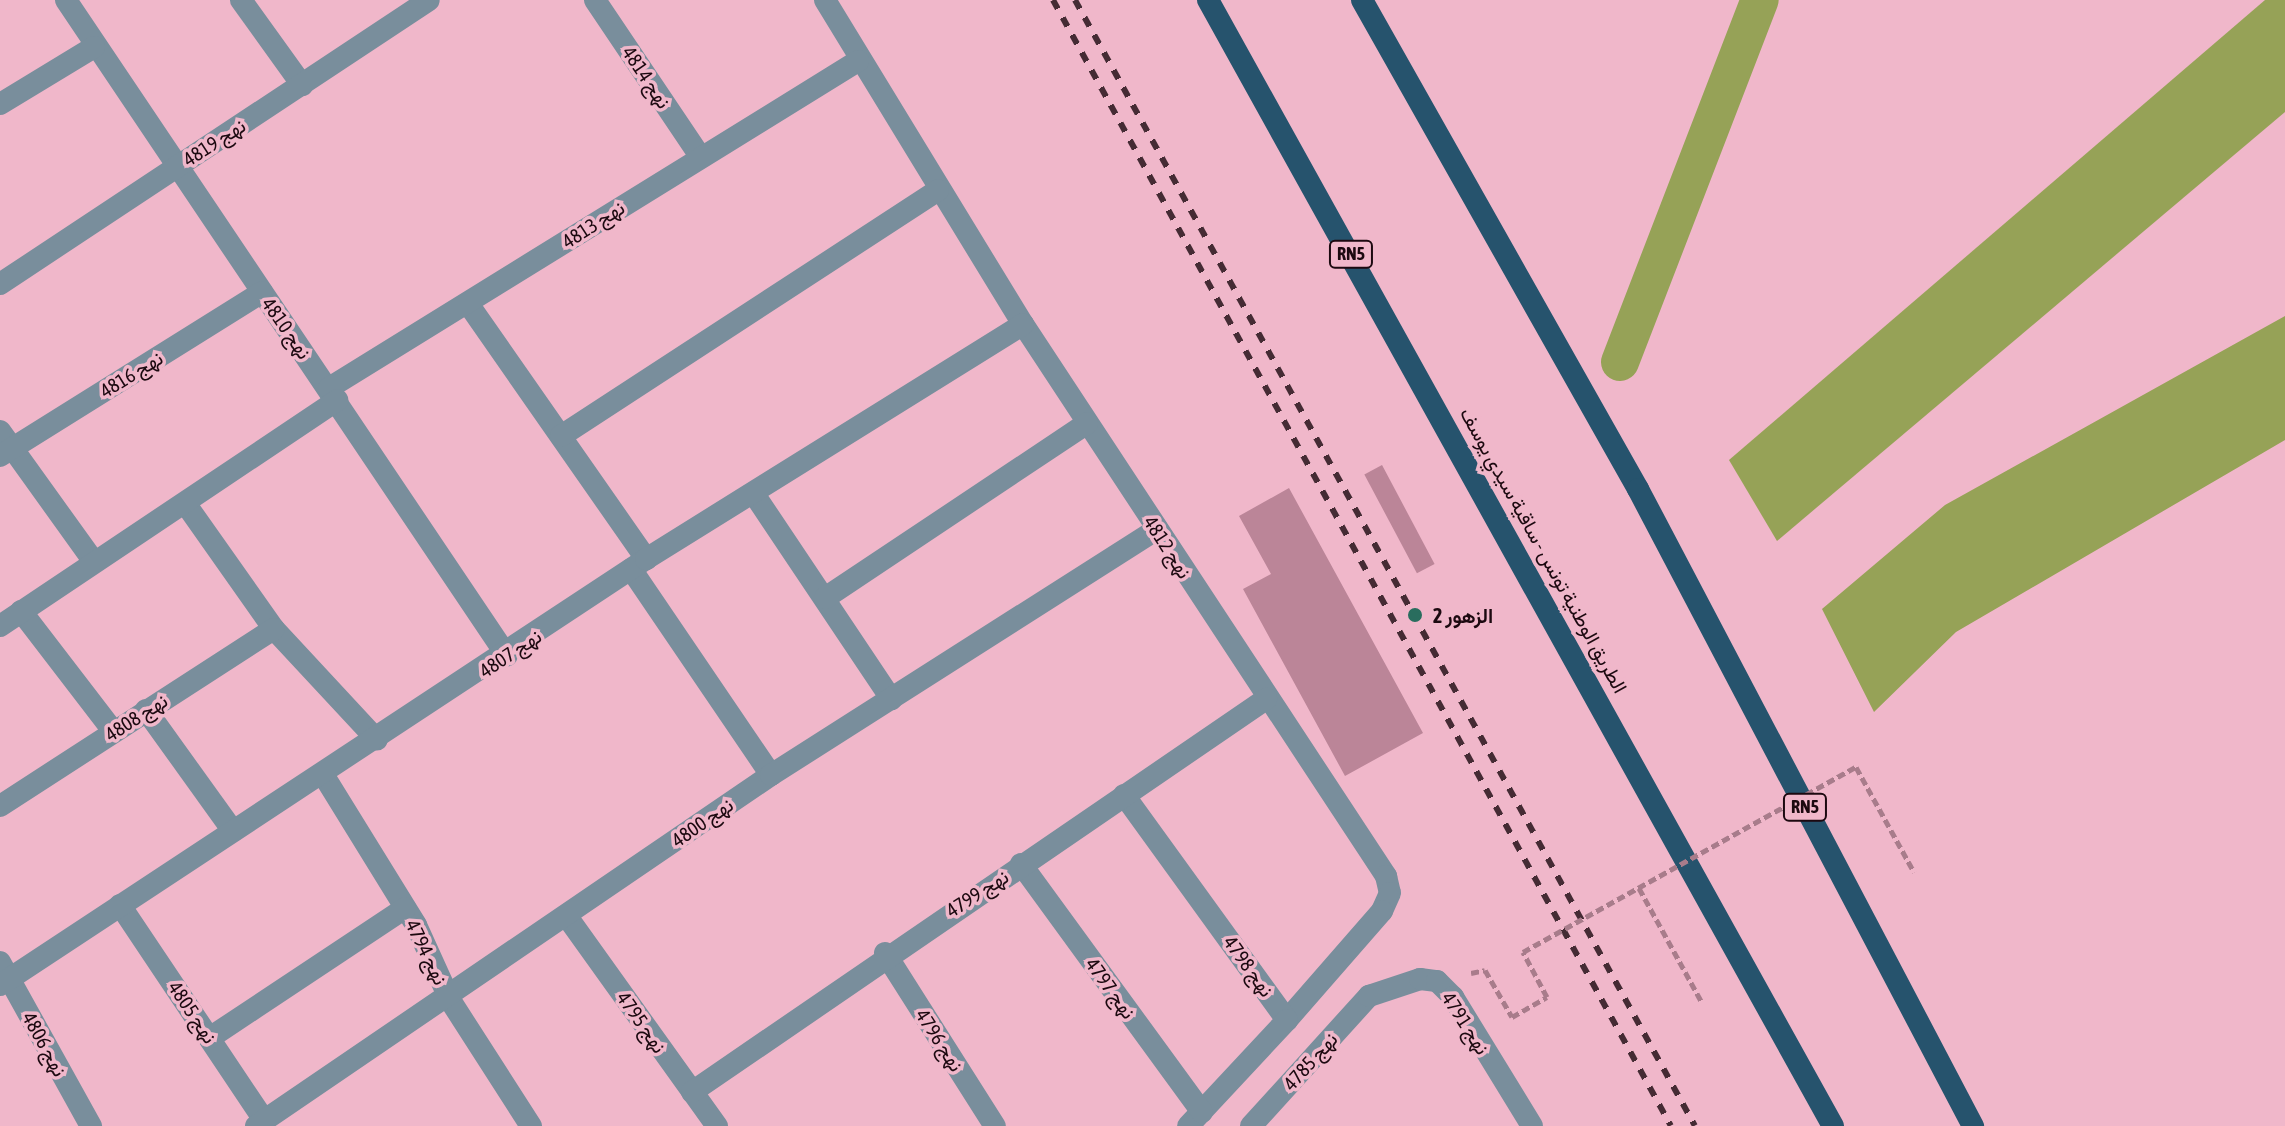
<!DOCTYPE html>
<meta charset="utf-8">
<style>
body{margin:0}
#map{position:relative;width:2285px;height:1126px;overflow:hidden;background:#f0b7ca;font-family:"Asap Condensed",Vazirmatn,sans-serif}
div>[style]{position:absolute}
.water>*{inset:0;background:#96a257}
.canal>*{height:38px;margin:-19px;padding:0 19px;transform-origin:19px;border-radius:19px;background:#96a257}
.building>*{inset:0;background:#bb8598;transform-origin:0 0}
.path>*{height:5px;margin-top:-2.5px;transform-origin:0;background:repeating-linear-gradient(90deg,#a87c8b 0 8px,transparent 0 12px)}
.minor>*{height:22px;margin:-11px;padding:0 11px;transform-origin:11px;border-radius:11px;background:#798e9c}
.trunk>*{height:22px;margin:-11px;padding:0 11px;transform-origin:11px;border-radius:11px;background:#26536d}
.rail>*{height:6px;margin-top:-3px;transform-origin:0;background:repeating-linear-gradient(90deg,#452b34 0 10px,transparent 0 20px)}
.path-bridge>*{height:5px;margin-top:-2.5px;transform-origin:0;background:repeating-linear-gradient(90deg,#a87c8b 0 8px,transparent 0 12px)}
.dots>*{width:22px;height:22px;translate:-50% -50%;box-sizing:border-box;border:4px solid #f0b7ca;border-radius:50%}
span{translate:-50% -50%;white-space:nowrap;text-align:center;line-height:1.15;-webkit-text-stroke:7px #f0b7ca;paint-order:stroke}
.shield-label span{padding:2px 6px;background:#f0b7ca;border:2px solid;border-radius:6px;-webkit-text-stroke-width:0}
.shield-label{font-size:18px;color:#1c0910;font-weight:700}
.street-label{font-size:20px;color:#1c0910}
.poi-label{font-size:20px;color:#1c0910;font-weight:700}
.left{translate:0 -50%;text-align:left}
</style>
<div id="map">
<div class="water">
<i style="clip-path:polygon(2265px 0,2285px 0,2285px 112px,1777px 541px,1729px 460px)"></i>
<i style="clip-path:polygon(2285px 316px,2285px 440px,1956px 632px,1874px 712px,1822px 609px,1945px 505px)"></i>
</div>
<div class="canal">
<i style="left:1620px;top:362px;width:388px;rotate:-68.9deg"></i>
</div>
<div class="building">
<i style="left:1382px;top:465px;width:112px;height:20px;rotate:62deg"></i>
<i style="clip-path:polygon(1289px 488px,1423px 733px,1345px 776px,1243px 589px,1271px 574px,1239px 516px)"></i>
</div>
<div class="path">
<i style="left:1856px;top:767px;width:120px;rotate:61.1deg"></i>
<i style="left:1639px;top:888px;width:129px;rotate:61.2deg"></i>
<i style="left:1471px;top:973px;width:14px;rotate:-12deg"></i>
<i style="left:1485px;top:970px;width:54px;rotate:60.1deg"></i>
<i style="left:1512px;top:1017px;width:40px;rotate:-29.7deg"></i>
<i style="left:1547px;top:997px;width:51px;rotate:-118.1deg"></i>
</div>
<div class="minor">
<i style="left:66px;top:0;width:790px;rotate:56.09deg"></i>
<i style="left:241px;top:0;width:105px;rotate:54.3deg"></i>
<i style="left:595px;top:0;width:187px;rotate:56.1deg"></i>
<i style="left:825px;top:0;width:380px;rotate:58.6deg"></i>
<i style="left:1023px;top:324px;width:661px;rotate:56.67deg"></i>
<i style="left:1386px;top:876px;width:17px;rotate:77deg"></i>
<i style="left:1390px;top:893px;width:20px;rotate:114deg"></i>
<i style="left:1382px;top:911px;width:145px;rotate:131.1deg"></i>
<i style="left:0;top:104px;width:110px;rotate:-31.2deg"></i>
<i style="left:0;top:284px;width:514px;rotate:-33.5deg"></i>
<i style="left:469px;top:305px;width:310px;rotate:55.1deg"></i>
<i style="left:329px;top:388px;width:622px;rotate:-31.72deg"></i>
<i style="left:0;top:431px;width:161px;rotate:54.3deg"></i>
<i style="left:561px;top:436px;width:450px;rotate:-33.1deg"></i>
<i style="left:0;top:456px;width:309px;rotate:-32deg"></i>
<i style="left:754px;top:494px;width:247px;rotate:56.2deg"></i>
<i style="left:185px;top:503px;width:154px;rotate:54.8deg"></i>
<i style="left:274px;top:629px;width:151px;rotate:47.1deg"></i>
<i style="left:631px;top:569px;width:249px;rotate:55.8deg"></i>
<i style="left:825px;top:598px;width:315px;rotate:-33.7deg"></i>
<i style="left:21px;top:611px;width:151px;rotate:52.5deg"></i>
<i style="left:0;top:626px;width:406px;rotate:-33.8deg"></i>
<i style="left:146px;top:710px;width:149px;rotate:54.3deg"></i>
<i style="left:324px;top:776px;width:175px;rotate:58.3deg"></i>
<i style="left:416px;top:925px;width:82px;rotate:65.6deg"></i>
<i style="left:450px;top:1000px;width:150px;rotate:57.3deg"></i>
<i style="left:1124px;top:795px;width:278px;rotate:54.1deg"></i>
<i style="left:1287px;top:1020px;width:145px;rotate:133deg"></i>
<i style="left:0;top:806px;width:326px;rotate:-32.9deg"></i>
<i style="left:1021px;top:864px;width:307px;rotate:53.9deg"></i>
<i style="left:120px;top:905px;width:259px;rotate:56.2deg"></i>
<i style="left:568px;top:918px;width:256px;rotate:54.4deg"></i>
<i style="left:885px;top:953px;width:205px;rotate:57.6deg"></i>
<i style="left:0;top:962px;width:188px;rotate:61deg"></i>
<i style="left:0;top:985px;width:774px;rotate:-33.4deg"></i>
<i style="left:646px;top:559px;width:444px;rotate:-31.9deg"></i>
<i style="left:211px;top:1037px;width:233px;rotate:-33.6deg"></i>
<i style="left:692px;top:1092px;width:696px;rotate:-34.4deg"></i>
<i style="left:256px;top:1126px;width:623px;rotate:-34.28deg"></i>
<i style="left:771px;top:775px;width:458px;rotate:-32.5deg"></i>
<i style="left:1251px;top:1126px;width:176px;rotate:-47.8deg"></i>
<i style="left:1369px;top:996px;width:54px;rotate:-18.4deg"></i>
<i style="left:1420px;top:979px;width:17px;rotate:7deg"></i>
<i style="left:1437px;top:981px;width:23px;rotate:45deg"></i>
<i style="left:1453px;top:997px;width:151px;rotate:58.5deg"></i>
</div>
<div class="trunk">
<i style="left:1208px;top:0;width:1288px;rotate:60.97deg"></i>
<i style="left:1362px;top:0;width:562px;rotate:60.56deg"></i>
<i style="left:1638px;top:489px;width:720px;rotate:62.26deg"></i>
</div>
<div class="rail">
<i style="left:1053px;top:0;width:1284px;rotate:61.24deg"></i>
<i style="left:1075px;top:0;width:1285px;rotate:61.16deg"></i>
</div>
<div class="path-bridge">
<i style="left:1523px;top:952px;width:381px;rotate:-29.1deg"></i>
</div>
<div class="dots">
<i style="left:1415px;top:615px;background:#296d5e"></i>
</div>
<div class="shield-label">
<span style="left:1351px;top:254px">RN5</span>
<span style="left:1805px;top:807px">RN5</span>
</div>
<div class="street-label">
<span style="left:647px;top:77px;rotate:56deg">نهج 4814</span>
<span style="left:214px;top:142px;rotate:-33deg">نهج 4819</span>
<span style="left:593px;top:224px;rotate:-33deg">نهج 4813</span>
<span style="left:287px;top:328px;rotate:55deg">نهج 4810</span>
<span style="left:131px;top:374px;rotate:-32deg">نهج 4816</span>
<span style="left:1168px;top:547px;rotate:57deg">نهج 4812</span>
<span style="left:1544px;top:550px;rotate:61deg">الطريق الوطنية تونس - ساقية سيدي يوسف</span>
<span style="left:510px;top:653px;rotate:-34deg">نهج 4807</span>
<span style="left:136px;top:717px;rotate:-33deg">نهج 4808</span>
<span style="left:702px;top:822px;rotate:-35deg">نهج 4800</span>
<span style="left:977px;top:893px;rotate:-33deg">نهج 4799</span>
<span style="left:427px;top:952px;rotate:64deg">نهج 4794</span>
<span style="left:1249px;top:966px;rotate:54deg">نهج 4798</span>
<span style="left:1111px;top:988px;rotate:54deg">نهج 4797</span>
<span style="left:193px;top:1012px;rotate:56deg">نهج 4805</span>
<span style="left:642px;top:1022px;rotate:55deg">نهج 4795</span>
<span style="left:1466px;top:1023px;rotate:57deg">نهج 4791</span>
<span style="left:940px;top:1040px;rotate:57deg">نهج 4796</span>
<span style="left:45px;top:1044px;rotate:61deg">نهج 4806</span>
<span style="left:1310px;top:1061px;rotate:-48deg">نهج 4785</span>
</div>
<div class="poi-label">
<span class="left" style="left:1433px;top:615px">الزهور 2</span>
</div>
</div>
